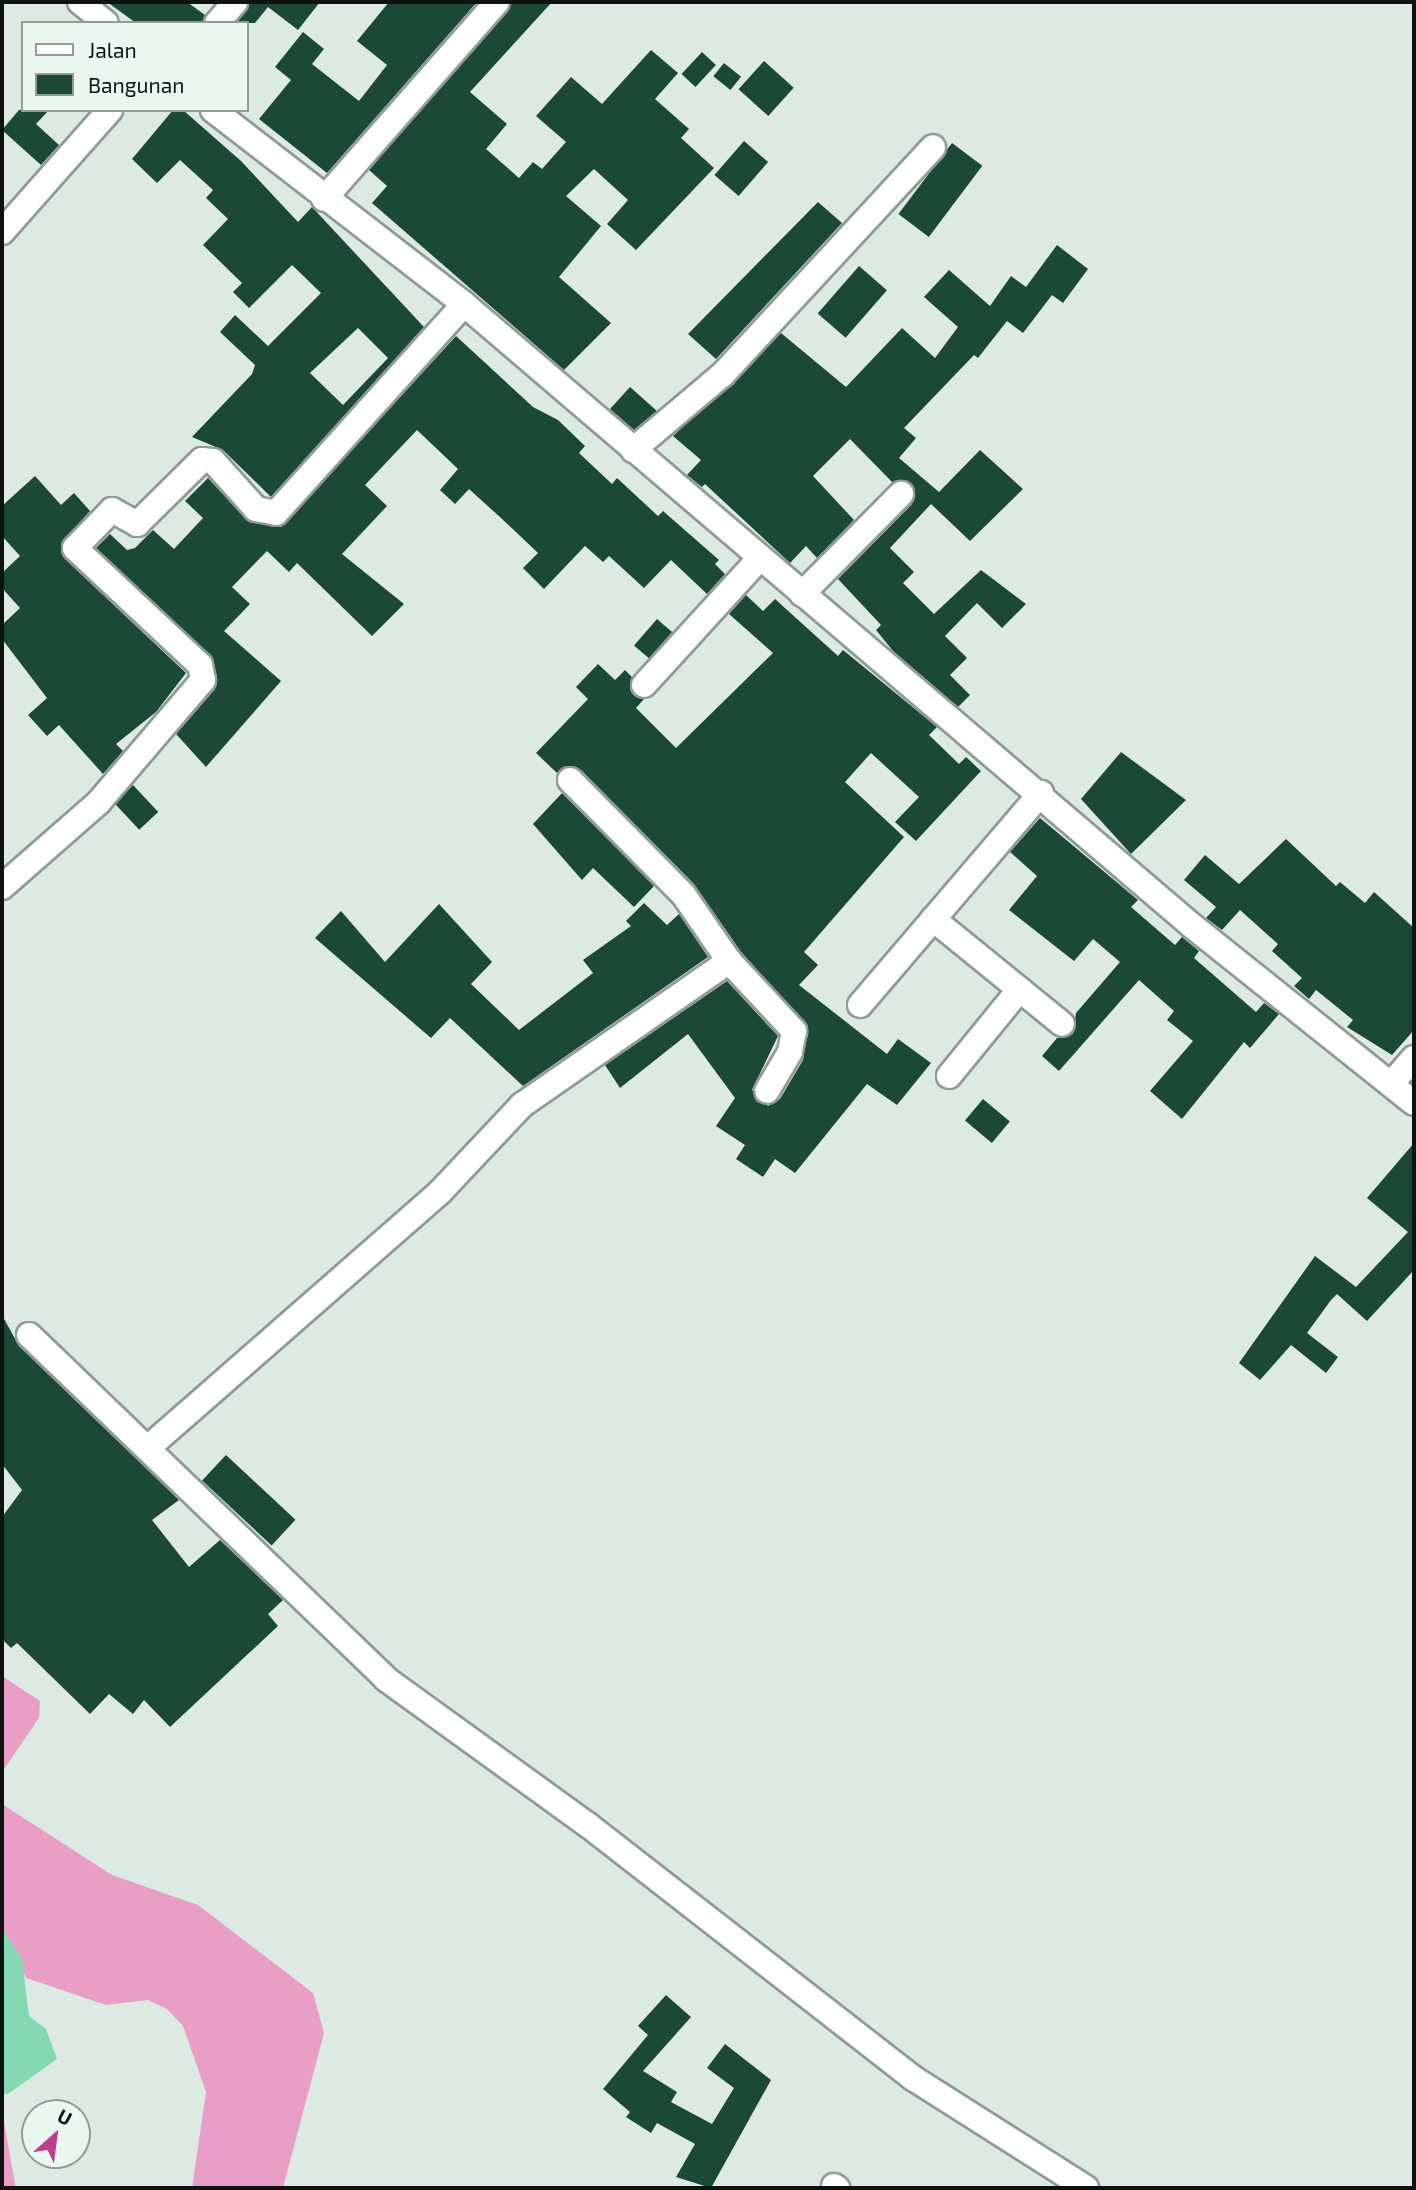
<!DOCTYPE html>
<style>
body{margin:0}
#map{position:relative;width:1416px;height:2190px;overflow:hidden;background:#dceae3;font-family:"Exo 2",sans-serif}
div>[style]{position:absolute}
.forest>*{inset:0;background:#e99ec5}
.water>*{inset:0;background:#84d9b2}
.building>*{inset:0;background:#1b4936;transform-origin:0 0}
.roads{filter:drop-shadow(2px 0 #8f9b95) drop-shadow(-2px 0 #8f9b95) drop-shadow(0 2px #8f9b95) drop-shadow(0 -2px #8f9b95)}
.minor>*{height:24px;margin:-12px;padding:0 12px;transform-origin:12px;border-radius:12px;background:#fff}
span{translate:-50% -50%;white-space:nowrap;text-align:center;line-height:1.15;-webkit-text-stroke:7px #eaf7f0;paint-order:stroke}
.frame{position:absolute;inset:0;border:4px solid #0e1210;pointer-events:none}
.legend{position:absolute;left:21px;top:21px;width:228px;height:91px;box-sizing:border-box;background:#eaf7f0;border:2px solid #929b96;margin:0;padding:9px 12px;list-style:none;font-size:21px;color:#0e1210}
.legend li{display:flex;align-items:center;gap:14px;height:35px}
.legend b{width:35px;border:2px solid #929b96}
.north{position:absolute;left:21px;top:2099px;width:70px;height:70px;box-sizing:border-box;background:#eaf7f0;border:2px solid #929b96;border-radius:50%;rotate:28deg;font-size:19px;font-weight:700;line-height:28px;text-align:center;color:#0e1210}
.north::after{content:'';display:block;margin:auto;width:24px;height:32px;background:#bd3e8a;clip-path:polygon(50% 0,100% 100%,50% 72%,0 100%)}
</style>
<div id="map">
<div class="forest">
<i style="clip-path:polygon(2px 1676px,40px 1701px,39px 1718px,2px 1772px)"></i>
<i style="clip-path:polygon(2px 1804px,112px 1875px,198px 1905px,313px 1993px,324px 2033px,283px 2188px,192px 2188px,206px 2092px,183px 2026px,167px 2009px,148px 2000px,106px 2005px,26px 1978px,2px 1928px)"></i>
<i style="clip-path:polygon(2px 2110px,10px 2156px,16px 2188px,2px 2188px)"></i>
</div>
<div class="water">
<i style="clip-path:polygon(2px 1928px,22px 1959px,29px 2016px,46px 2029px,57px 2059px,8px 2094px,2px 2093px)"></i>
</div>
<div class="building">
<i style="clip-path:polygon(107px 2px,187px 2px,205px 15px,202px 23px,136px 23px)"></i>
<i style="clip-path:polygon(249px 2px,320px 2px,298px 30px,268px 7px,255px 23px,237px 23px)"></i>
<i style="clip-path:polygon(389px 2px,477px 2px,327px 173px,259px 119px,291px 80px,275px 67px,303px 32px,324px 49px,312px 64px,359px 101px,387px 65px,357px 41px)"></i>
<i style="clip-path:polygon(511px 2px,552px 2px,470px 92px,507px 124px,486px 149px,519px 178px,533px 162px,542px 169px,566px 142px,536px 116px,571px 77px,602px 104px,651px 50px,678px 73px,655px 99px,689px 129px,681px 138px,714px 168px,636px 250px,607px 224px,628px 200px,594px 169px,566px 196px,601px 226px,559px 277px,611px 323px,564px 370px,372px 203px,387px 186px,369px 170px)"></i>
<i style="left:702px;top:52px;width:19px;height:30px;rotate:43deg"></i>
<i style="left:764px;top:61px;width:40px;height:38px;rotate:42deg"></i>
<i style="left:724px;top:63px;width:22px;height:17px;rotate:39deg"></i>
<i style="clip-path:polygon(19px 110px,49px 110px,36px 124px,59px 145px,41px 165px,2px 130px)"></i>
<i style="clip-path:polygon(evenodd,173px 110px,183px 110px,241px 161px,298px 222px,312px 207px,424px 327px,271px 497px,223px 450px,192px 437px,252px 374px,255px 365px,220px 332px,235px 315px,268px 346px,321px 293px,292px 265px,249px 308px,233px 292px,242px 283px,203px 245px,228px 219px,206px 198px,213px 190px,180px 160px,157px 183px,132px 159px,173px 110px,358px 328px,388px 358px,343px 405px,310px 373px,358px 328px)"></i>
<i style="left:744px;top:141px;width:32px;height:45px;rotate:41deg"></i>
<i style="left:952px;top:143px;width:38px;height:89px;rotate:37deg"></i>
<i style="clip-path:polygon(818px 202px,842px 223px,716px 359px,688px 334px)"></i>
<i style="clip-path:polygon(1057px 245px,1088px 269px,1063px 303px,1052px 295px,1023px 333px,1007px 321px,978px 358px,974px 355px,904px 428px,916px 438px,899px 458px,939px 492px,980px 450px,1023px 489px,970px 541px,931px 504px,890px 548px,914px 572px,903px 583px,934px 614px,981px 570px,1026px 604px,1002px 628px,977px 603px,945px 636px,967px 658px,950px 675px,970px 695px,958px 707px,893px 651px,876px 630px,881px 625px,838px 579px,912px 504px,911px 483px,892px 482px,850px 439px,813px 476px,854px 520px,817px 558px,806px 546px,790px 563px,705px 484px,702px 487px,687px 475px,701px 460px,673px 436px,781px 333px,846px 387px,902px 328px,935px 358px,958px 327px,924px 297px,949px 270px,990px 306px,1011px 276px,1026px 287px)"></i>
<i style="left:859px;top:266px;width:37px;height:63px;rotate:41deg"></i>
<i style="clip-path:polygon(456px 336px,533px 407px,558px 420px,585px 446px,579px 453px,612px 484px,617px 478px,658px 516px,663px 511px,719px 560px,715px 564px,725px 574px,707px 594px,671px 560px,644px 588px,609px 556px,603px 562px,585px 546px,544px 589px,523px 568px,538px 553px,501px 518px,469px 489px,455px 504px,440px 490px,458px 469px,417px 430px,365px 485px,387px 506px,342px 554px,404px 604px,372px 636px,297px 563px,289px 572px,267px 551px,232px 587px,250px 604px,224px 631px,281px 681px,206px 767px,176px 734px,215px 689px,214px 661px,96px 548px,110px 534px,127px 550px,135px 548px,153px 530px,174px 549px,203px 518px,185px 501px,208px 478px,246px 519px,281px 527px)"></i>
<i style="clip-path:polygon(630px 387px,657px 411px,634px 430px,610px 409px)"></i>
<i style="clip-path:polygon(35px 476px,61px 505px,74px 493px,90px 511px,61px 544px,64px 558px,186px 673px,156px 712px,116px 744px,123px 751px,103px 774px,59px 725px,47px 736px,28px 715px,47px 698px,2px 639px,2px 625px,20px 608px,2px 588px,2px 573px,20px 556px,2px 536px,2px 506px)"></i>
<i style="clip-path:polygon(746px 595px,763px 611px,775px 599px,838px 656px,843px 650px,937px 727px,929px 735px,959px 764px,966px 757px,981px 771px,916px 841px,895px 822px,919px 797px,871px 753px,845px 782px,904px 837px,804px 952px,818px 965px,799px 985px,887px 1054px,898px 1039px,931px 1063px,897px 1105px,867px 1084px,795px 1173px,775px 1159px,763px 1177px,736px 1159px,745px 1145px,716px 1126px,735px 1098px,688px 1034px,620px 1088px,605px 1065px,727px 981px,778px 1036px,752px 1090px,768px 1106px,780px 1099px,803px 1060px,808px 1026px,741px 952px,694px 884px,581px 770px,567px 766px,557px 773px,536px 753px,588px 699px,576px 687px,598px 664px,615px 680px,625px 670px,632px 677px,630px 690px,644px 699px,636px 708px,676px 748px,773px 653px,729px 614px)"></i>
<i style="left:657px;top:619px;width:20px;height:35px;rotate:41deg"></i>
<i style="clip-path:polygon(1121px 752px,1186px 800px,1131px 854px,1081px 799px)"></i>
<i style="left:133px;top:785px;width:37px;height:26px;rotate:47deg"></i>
<i style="clip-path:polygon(562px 793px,654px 886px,634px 907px,593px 868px,582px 880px,533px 824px)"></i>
<i style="clip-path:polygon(1040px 818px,1138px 900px,1131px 907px,1175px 945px,1182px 937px,1199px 951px,1194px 958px,1256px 1012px,1264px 1003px,1279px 1014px,1250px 1048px,1244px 1042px,1182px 1119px,1150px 1091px,1193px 1041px,1167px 1020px,1174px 1011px,1139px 980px,1059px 1071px,1042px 1056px,1057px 1038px,1073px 1034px,1076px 1013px,1120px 962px,1093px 939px,1074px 961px,1009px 910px,1037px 876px,1010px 852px)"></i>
<i style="clip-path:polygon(1286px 839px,1336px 886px,1340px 882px,1365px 903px,1374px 892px,1414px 928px,1414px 1030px,1392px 1055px,1347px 1027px,1353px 1020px,1316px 990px,1309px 999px,1294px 986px,1302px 978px,1272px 951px,1278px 944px,1240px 910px,1222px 930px,1206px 918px,1216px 907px,1184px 880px,1205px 855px,1239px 884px)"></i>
<i style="clip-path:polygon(644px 903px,667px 925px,679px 914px,708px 957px,523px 1086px,450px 1018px,431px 1038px,315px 938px,341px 911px,385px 962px,439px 904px,492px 962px,471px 984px,519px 1030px,593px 973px,583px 960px,631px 926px,626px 921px)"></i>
<i style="left:983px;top:1099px;width:35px;height:28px;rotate:40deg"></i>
<i style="clip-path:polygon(1414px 1143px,1414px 1270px,1367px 1321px,1337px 1294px,1331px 1300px,1307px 1333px,1338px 1357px,1326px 1373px,1291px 1345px,1260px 1380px,1239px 1363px,1315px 1256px,1356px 1287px,1408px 1232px,1367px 1198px)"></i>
<i style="clip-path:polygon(2px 1315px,19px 1346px,179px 1500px,152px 1520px,189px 1567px,220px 1540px,283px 1600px,268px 1614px,278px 1626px,170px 1727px,144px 1700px,133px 1714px,109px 1694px,90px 1714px,17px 1643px,11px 1648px,2px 1639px,2px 1517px,22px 1490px,2px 1464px)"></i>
<i style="left:226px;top:1455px;width:95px;height:35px;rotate:43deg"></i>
<i style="clip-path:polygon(666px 1995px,691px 2017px,643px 2071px,677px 2092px,671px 2102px,712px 2124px,734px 2088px,707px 2068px,725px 2044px,771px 2080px,711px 2188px,676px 2177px,695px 2144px,657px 2123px,651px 2133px,626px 2117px,630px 2112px,603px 2089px,648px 2035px,638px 2026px)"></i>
</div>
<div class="roads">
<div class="minor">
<i style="left:80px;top:2px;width:33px;rotate:39deg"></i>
<i style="left:217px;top:23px;width:28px;rotate:-49deg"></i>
<i style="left:213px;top:110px;width:317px;rotate:37.7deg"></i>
<i style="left:464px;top:304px;width:956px;rotate:40.5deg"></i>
<i style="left:1191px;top:925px;width:285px;rotate:38.6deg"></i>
<i style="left:324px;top:199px;width:262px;rotate:-48.7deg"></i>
<i style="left:2px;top:232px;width:163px;rotate:-48.5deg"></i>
<i style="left:633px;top:450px;width:118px;rotate:-40.2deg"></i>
<i style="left:723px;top:374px;width:309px;rotate:-47.2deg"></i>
<i style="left:802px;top:594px;width:141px;rotate:-45.3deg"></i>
<i style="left:644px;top:685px;width:172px;rotate:-47.6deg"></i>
<i style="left:570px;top:780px;width:161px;rotate:45.3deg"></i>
<i style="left:683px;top:894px;width:81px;rotate:55.5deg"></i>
<i style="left:729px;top:961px;width:96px;rotate:47.1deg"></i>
<i style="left:794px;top:1031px;width:21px;rotate:101deg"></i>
<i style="left:790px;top:1052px;width:45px;rotate:120.5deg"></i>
<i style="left:2px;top:887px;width:128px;rotate:-41.2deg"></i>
<i style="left:98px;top:803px;width:162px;rotate:-49.5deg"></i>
<i style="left:203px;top:680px;width:15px;rotate:-101deg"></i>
<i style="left:200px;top:665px;width:171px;rotate:-136.9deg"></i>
<i style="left:75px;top:548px;width:53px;rotate:-45.8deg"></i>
<i style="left:112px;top:510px;width:29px;rotate:29deg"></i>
<i style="left:137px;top:524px;width:91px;rotate:-44.6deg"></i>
<i style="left:202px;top:460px;width:11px;rotate:5deg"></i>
<i style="left:213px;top:461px;width:64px;rotate:48.1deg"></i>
<i style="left:256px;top:509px;width:20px;rotate:11deg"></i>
<i style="left:276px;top:513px;width:281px;rotate:-48deg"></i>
<i style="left:933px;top:919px;width:166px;rotate:39.1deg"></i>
<i style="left:860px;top:1005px;width:279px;rotate:-49.5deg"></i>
<i style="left:949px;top:1076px;width:112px;rotate:-50.8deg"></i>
<i style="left:1392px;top:1083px;width:33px;rotate:-49deg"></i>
<i style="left:29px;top:1335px;width:496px;rotate:43.9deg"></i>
<i style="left:386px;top:1679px;width:249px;rotate:35.9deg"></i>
<i style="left:588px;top:1825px;width:412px;rotate:37.9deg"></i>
<i style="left:913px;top:2078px;width:205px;rotate:32.4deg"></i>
<i style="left:150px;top:1446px;width:386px;rotate:-41.2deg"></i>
<i style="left:440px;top:1192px;width:120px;rotate:-46.7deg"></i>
<i style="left:522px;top:1105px;width:252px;rotate:-34.8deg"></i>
<i style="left:834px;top:2186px;width:4px;rotate:34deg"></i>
</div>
</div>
<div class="frame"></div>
<ul class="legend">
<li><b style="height:9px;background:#fff"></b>Jalan</li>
<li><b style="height:19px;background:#1b4936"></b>Bangunan</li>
</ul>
<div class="north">U</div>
</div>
